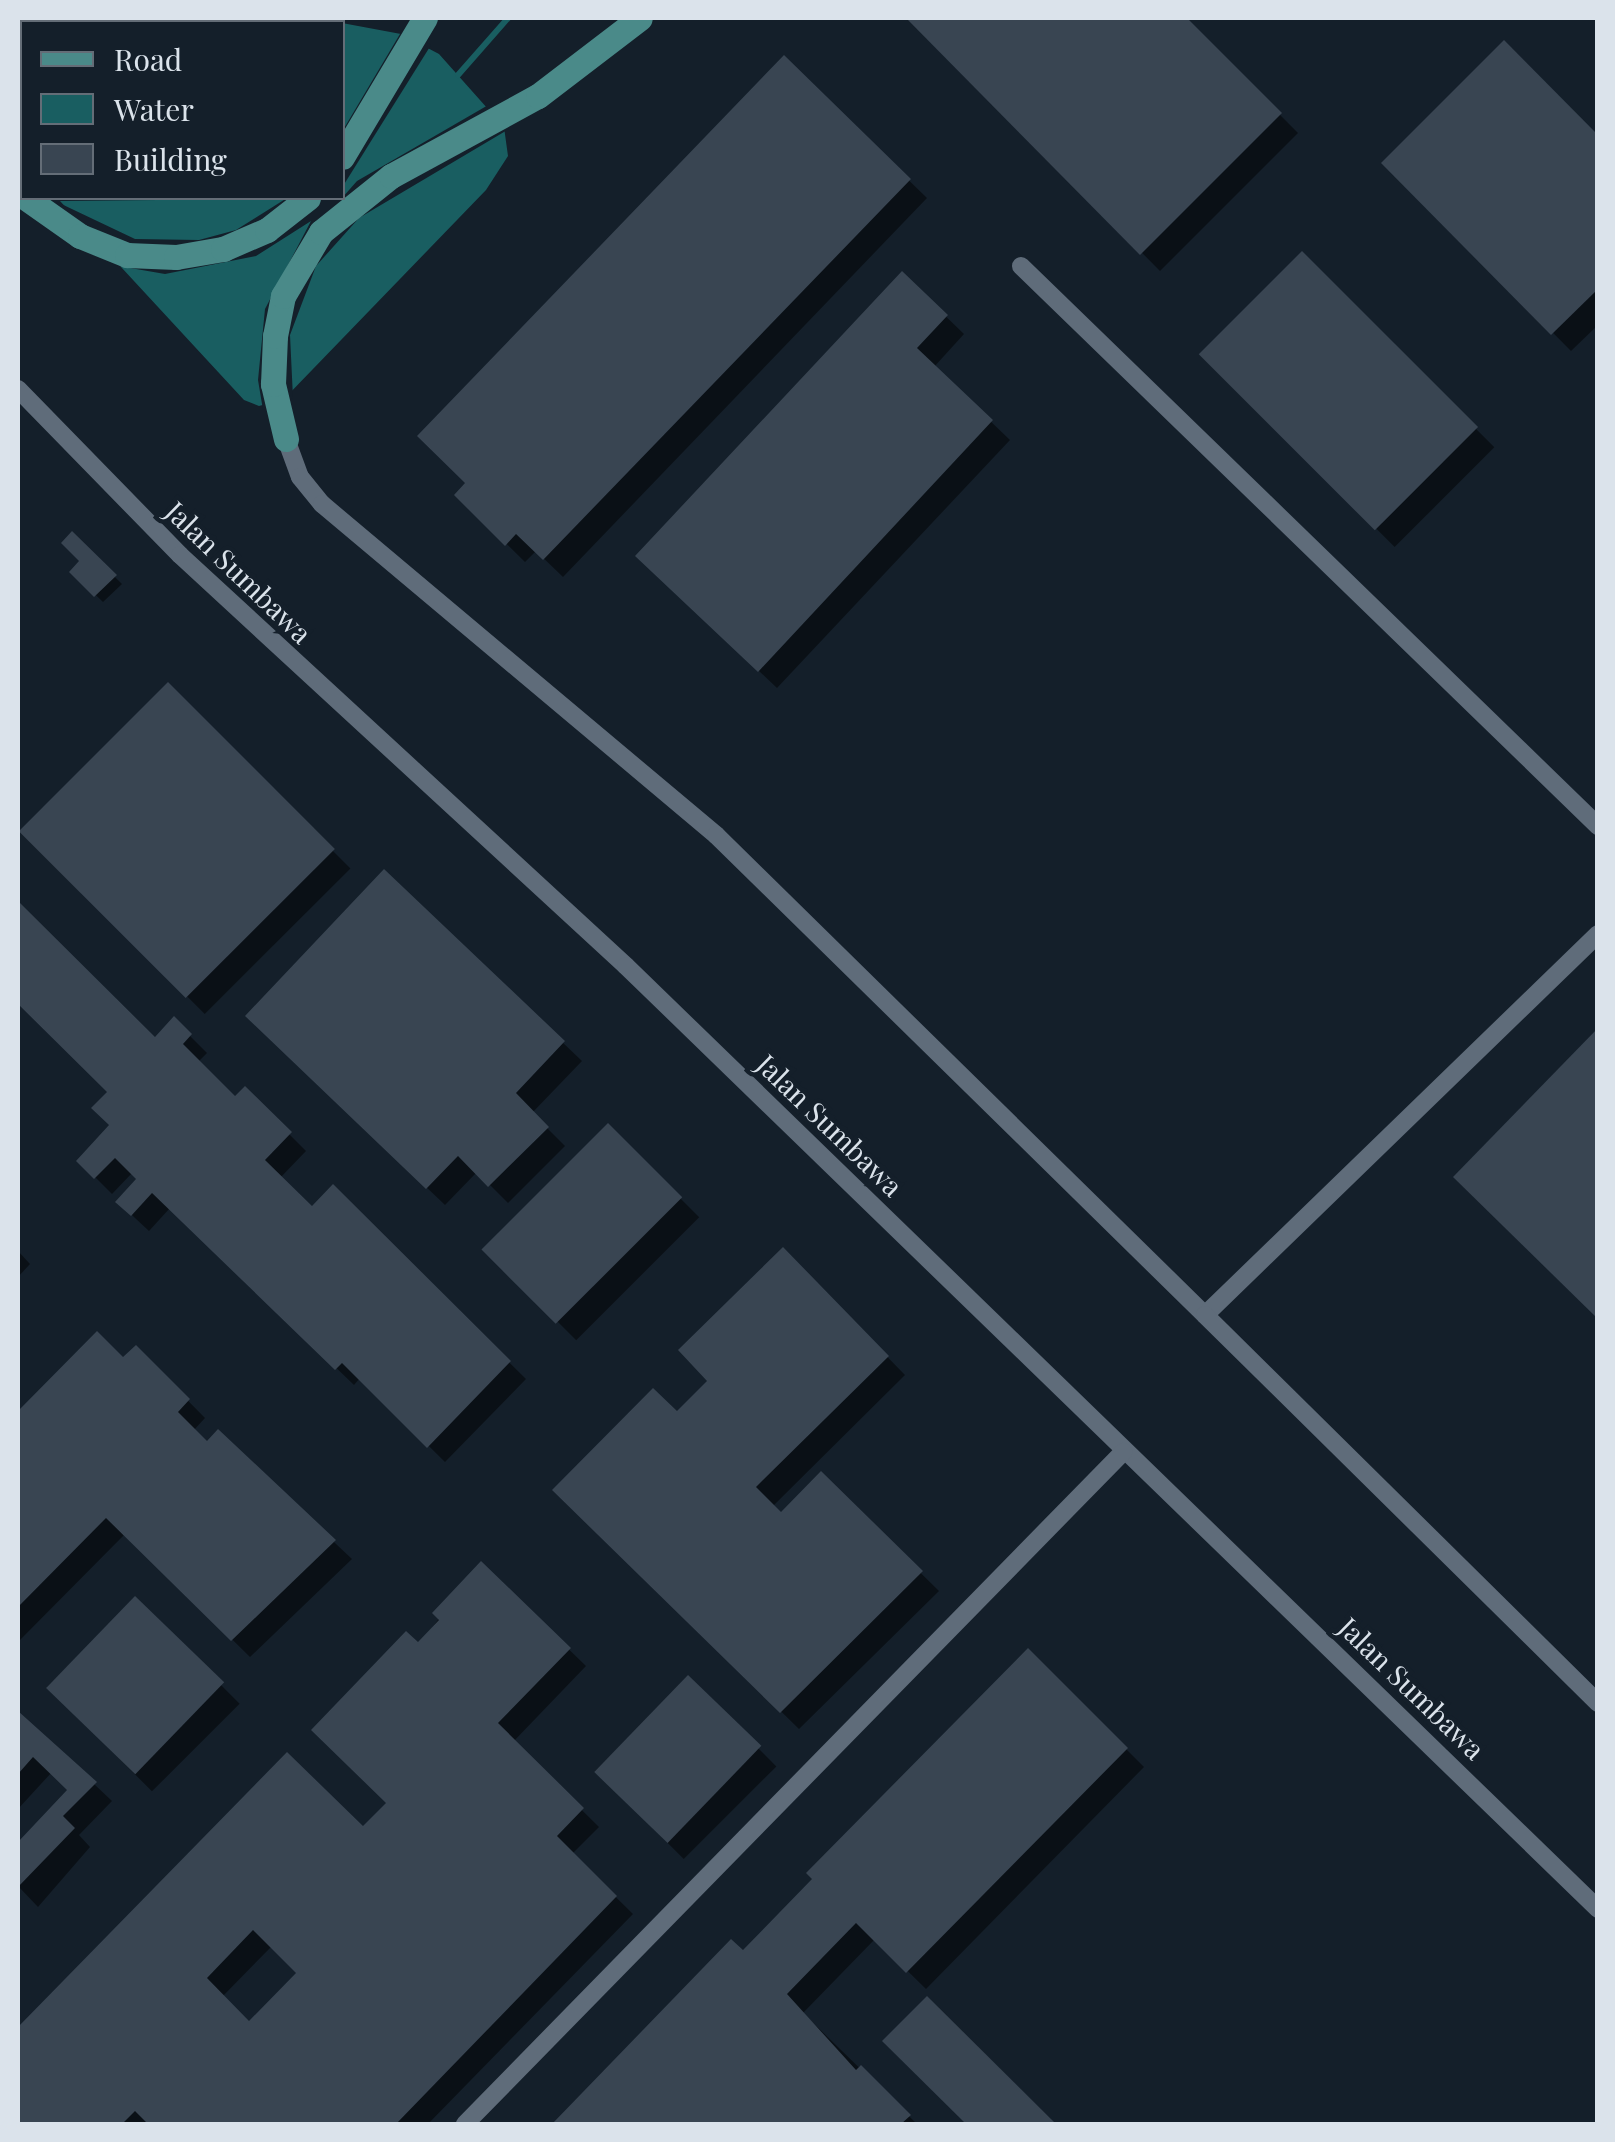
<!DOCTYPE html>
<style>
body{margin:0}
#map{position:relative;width:1615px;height:2142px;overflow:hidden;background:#141f2a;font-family:"Playfair Display",serif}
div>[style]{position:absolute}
.water>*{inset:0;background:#195e61;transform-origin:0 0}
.pier>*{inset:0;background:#141f2a}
.shadow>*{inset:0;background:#0007;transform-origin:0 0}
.stream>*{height:6px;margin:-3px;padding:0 3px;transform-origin:3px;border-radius:3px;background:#195e61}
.building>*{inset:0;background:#394552;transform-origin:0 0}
.minor>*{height:18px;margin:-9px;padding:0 9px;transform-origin:9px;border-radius:9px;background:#5f6c7a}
.secondary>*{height:25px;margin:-12.5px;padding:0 12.5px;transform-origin:12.5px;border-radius:12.5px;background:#4a8a89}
span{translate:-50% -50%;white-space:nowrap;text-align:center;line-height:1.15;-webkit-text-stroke:9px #141f2a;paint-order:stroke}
.street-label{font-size:28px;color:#dbe3eb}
.frame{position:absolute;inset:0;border:20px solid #dbe3eb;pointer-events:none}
.legend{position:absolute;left:20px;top:20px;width:325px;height:180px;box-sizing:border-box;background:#141f2a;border:2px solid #646d77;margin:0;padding:12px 18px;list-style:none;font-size:30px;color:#dbe3eb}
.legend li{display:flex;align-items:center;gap:20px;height:50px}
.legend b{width:50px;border:2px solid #646d77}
</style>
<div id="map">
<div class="water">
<i style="left:87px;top:18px;width:230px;height:6px"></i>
<i style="clip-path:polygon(342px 23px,401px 34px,439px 54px,504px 127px,508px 156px,486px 190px,284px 399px,259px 406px,244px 400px,60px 201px,342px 198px)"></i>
</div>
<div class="pier">
<i style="clip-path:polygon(403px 29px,431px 45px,343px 186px,343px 130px)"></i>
<i style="clip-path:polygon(490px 104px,509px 129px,359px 218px,316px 266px,290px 335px,293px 398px,263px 410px,258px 380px,265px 309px,311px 221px,256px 256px,165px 274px,113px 265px,55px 201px,135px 239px,199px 240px,236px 230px,287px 198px,342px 198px,357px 181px)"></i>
</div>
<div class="shadow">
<i style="clip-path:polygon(918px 18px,1184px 18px,1298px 133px,1160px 271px,914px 22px)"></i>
<i style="clip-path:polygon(784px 59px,927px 198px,563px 577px,536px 551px,525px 562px,457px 495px)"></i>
<i style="clip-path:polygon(1598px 138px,1598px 325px,1571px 351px,1385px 163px)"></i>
<i style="left:1302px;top:255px;width:272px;height:141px;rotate:45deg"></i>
<i style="clip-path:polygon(902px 274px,964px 334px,934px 367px,1010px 440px,777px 688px,657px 574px)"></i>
<i style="clip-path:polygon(72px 535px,122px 584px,103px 602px,72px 572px,83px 561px)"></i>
<i style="left:168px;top:686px;width:258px;height:206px;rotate:45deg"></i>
<i style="clip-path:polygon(384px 872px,582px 1061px,532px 1113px,565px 1146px,508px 1203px,477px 1172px,445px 1205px,266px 1034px)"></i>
<i style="clip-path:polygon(18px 905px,155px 1040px,174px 1020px,207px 1053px,198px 1062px,235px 1100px,245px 1090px,306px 1151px,280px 1178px,312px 1209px,333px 1188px,526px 1379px,445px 1462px,360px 1378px,354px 1385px,170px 1208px,149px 1231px,135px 1218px,119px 1202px,139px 1179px,133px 1172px,112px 1194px,79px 1161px,112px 1125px,110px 1092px,18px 1000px)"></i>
<i style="left:608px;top:1126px;width:129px;height:174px;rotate:45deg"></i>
<i style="clip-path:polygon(783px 1250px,905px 1375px,772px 1507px,781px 1516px,821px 1475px,939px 1591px,799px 1729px,555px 1490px,677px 1414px,711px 1381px)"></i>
<i style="clip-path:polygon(18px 1251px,30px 1264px,18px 1277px)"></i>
<i style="clip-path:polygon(97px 1334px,123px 1361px,136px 1348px,205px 1418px,193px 1431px,207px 1445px,218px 1433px,352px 1559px,250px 1657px,125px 1534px,18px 1642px,18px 1414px)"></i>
<i style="clip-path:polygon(evenodd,481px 1564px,586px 1666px,513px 1742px,599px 1827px,572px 1854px,633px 1914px,428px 2124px,18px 2124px,18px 2031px,287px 1756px,363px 1830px,389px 1803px,418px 1646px,481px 1564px,272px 1946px,300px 1973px,249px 2024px,222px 1997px,272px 1946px)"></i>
<i style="left:135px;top:1599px;width:148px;height:124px;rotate:45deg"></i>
<i style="clip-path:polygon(1028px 1651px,1144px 1767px,926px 1989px,875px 1939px,803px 2013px,917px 2124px,553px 2124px,731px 1942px,743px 1954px)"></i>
<i style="left:688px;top:1678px;width:125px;height:131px;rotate:45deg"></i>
<i style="clip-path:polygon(18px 1712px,112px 1801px,79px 1835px,90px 1847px,38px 1907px,18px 1886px,18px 1846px,70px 1790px,52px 1772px,18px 1809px)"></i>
</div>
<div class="stream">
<i style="left:458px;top:75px;width:76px;rotate:-48.7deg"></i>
</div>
<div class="building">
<i style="clip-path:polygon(906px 18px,1187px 18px,1282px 113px,1140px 255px)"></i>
<i style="clip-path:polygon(1504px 40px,1598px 135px,1598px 289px,1551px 335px,1381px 163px)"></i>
<i style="clip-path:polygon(784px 55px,911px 179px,543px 560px,516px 534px,505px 546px,454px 495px,465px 483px,417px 436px)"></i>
<i style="left:1302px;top:251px;width:249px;height:146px;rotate:45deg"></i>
<i style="clip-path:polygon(902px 271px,948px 315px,917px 348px,993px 420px,758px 672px,635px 556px)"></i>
<i style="clip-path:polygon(72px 531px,117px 575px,94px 597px,69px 572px,79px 561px,61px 543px)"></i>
<i style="left:168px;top:682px;width:236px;height:211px;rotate:45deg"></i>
<i style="clip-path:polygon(384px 869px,565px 1041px,516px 1093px,549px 1127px,488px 1187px,458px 1156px,426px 1189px,245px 1016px)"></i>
<i style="clip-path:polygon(18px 901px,155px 1037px,174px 1016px,192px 1034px,183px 1044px,235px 1096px,245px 1086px,292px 1132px,265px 1160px,312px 1206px,333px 1184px,511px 1361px,427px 1448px,342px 1363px,335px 1370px,152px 1193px,131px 1216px,115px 1202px,136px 1179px,115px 1158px,94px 1179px,76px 1161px,109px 1125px,91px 1108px,107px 1092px,18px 1004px)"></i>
<i style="clip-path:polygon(1598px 1028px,1598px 1319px,1453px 1177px)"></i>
<i style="left:608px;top:1123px;width:105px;height:179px;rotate:45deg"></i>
<i style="clip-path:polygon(783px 1247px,889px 1356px,756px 1487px,781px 1512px,821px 1471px,923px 1571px,780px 1713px,552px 1490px,653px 1388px,677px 1411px,707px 1381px,678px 1350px)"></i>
<i style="clip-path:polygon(97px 1331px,123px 1357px,136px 1345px,190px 1399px,178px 1412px,207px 1441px,218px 1429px,336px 1540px,231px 1641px,106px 1518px,18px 1607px,18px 1411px)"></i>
<i style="clip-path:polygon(evenodd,481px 1561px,571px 1648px,498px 1723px,584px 1808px,557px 1836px,617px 1896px,396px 2124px,148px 2124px,135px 2111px,122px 2124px,18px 2124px,18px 2027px,287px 1752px,363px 1826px,386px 1803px,311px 1730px,406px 1631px,418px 1642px,439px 1620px,432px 1613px,481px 1561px,253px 1930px,296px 1973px,249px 2021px,207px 1978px,253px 1930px)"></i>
<i style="left:135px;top:1596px;width:124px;height:128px;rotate:44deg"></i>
<i style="clip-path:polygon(1028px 1648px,1128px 1748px,906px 1973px,856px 1923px,787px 1994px,856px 2070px,861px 2065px,911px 2115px,901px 2124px,552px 2124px,731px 1939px,743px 1950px,812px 1879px,806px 1873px)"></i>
<i style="left:688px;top:1675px;width:102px;height:135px;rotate:44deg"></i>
<i style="clip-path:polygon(18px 1711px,97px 1782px,63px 1816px,75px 1828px,18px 1887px,18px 1842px,67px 1790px,33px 1757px,18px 1774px)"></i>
<i style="clip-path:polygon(927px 1996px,1056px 2124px,966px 2124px,882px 2041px)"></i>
</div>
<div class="minor">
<i style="left:1021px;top:266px;width:804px;rotate:44.14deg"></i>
<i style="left:18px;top:389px;width:232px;rotate:45.7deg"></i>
<i style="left:180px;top:555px;width:606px;rotate:42.66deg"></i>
<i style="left:626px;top:966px;width:1354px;rotate:44.13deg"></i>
<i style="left:286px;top:439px;width:40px;rotate:69.8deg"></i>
<i style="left:300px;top:477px;width:35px;rotate:51deg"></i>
<i style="left:322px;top:504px;width:515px;rotate:40.03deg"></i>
<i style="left:716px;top:835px;width:685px;rotate:44.47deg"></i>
<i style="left:1598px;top:934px;width:547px;rotate:135.89deg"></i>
<i style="left:1205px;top:1315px;width:552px;rotate:44.63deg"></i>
<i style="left:465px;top:2124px;width:941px;rotate:-45.6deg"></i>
</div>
<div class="secondary">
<i style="left:342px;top:157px;width:162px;rotate:-59.2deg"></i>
<i style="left:26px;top:198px;width:66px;rotate:35.1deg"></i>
<i style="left:80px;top:236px;width:51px;rotate:22deg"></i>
<i style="left:127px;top:255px;width:49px;rotate:2.3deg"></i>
<i style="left:176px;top:257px;width:48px;rotate:-9.7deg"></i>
<i style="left:223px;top:249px;width:48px;rotate:-23.4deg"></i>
<i style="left:267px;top:230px;width:52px;rotate:-38deg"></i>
<i style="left:286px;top:439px;width:57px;rotate:-103.3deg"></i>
<i style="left:273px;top:384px;width:48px;rotate:-87.6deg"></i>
<i style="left:275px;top:336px;width:41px;rotate:-78.7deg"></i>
<i style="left:283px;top:296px;width:74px;rotate:-59.3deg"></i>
<i style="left:321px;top:232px;width:90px;rotate:-38.7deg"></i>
<i style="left:391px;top:176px;width:167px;rotate:-28.6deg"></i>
<i style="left:538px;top:96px;width:128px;rotate:-37.4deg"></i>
</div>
<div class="street-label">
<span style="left:239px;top:572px;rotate:44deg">Jalan Sumbawa</span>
<span style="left:830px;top:1125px;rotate:44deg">Jalan Sumbawa</span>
<span style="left:1412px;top:1688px;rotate:44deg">Jalan Sumbawa</span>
</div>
<div class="frame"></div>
<ul class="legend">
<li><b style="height:12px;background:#4a8a89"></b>Road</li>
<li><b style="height:28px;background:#195e61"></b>Water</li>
<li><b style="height:28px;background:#394552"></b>Building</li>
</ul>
</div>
